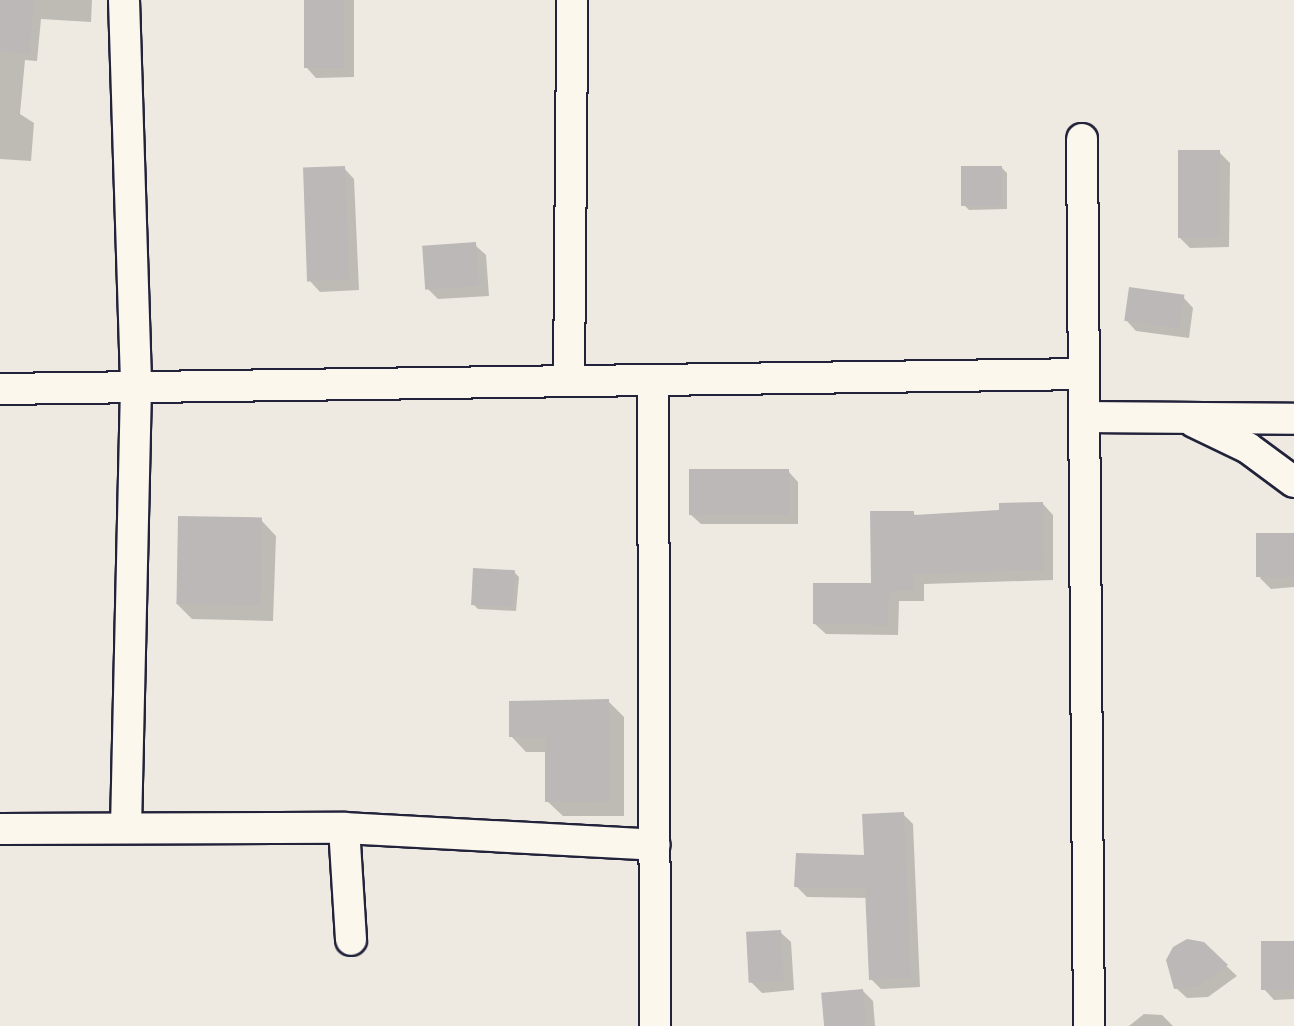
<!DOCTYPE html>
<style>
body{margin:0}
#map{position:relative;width:1294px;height:1026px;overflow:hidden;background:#eeeae2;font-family:"Balsamiq Sans",sans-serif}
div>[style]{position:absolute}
.shadow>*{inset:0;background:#0003}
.building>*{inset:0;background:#bcb8b8;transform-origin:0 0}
.roads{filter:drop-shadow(2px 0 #22223b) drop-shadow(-2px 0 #22223b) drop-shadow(0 2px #22223b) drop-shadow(0 -2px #22223b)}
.street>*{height:30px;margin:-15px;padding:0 15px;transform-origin:15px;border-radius:15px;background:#fbf7ec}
span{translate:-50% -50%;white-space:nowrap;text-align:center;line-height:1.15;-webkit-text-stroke:7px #fbf7ec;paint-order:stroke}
</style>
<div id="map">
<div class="shadow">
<i style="clip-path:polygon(0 0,92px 0,91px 22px,41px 19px,37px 61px,25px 60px,20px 114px,34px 123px,31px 161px,0 159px)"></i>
<i style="clip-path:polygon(306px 0,354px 0,354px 77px,316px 78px,306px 67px)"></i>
<i style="clip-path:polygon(1219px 152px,1230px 163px,1229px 247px,1190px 248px,1179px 237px)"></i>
<i style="clip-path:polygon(344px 168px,354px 179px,359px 290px,320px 292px,310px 281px)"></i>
<i style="clip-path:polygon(1002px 168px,1007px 173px,1007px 209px,969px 210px,964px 205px)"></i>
<i style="clip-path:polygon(475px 245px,486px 255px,489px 296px,438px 299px,428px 289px)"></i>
<i style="clip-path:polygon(1183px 297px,1193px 308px,1189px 338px,1136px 331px,1126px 320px)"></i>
<i style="clip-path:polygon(788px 471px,798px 482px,798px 524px,701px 524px,690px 514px)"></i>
<i style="clip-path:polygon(1043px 504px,1053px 515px,1053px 580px,924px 584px,924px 601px,899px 601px,898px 635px,826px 634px,815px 624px,873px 585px,913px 513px,917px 517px,1001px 512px)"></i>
<i style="clip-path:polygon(261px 520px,276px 536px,273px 621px,192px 619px,176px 603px)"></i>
<i style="clip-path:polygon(1294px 535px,1294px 587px,1271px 589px,1260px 578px)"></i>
<i style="clip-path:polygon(514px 572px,519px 577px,516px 611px,478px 609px,473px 604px)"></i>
<i style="clip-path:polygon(608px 701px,624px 717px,624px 816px,563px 816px,547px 801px,547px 752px,526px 752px,511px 736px)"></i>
<i style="clip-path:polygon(903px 814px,913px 824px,920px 987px,881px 989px,871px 979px,868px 898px,807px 897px,797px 887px,866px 857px)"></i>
<i style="clip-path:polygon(780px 932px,791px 942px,794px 990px,762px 993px,751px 982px)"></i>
<i style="clip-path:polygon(1294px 943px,1294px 999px,1274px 1000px,1264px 989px)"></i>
<i style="clip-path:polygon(1203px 944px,1237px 976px,1208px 997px,1187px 998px,1176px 988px)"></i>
<i style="clip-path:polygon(863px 991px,873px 1001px,875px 1026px,826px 1026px)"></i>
<i style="clip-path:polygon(1144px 1014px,1162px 1015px,1173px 1026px,1129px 1026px)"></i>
</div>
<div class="building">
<i style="clip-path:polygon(0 0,34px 0,29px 54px,0 51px)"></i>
<i style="left:304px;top:0;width:40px;height:68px"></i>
<i style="left:1178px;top:150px;width:42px;height:88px"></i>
<i style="left:345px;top:166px;width:114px;height:42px;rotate:88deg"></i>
<i style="left:961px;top:166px;width:41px;height:40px"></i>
<i style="left:476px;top:242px;width:44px;height:54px;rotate:86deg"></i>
<i style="left:1129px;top:287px;width:56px;height:34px;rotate:8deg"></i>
<i style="left:689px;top:469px;width:100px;height:46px"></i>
<i style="clip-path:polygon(1043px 502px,1044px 570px,914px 574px,914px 591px,889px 591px,888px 625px,813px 624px,813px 583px,871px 583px,870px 511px,914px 511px,914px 515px,999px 510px,999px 503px)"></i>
<i style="left:178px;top:516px;width:84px;height:88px;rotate:1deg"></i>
<i style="left:1294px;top:533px;width:44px;height:38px;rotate:90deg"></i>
<i style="left:473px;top:568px;width:42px;height:37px;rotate:3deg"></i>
<i style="clip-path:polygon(609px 699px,610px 801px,545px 802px,545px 737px,509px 737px,509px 701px)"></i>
<i style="clip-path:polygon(904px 812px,911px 978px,869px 980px,865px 889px,794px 887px,796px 853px,864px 855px,862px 814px)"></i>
<i style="left:781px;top:930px;width:51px;height:35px;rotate:87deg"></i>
<i style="clip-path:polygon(1187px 939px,1204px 942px,1228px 965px,1197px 987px,1174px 989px,1166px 960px,1173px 947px)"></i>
<i style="left:1261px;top:941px;width:33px;height:49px"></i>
<i style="left:863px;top:989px;width:37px;height:42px;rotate:85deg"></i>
</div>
<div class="roads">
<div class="street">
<i style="left:124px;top:0;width:387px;rotate:88.2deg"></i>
<i style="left:136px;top:387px;width:441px;rotate:91.3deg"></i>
<i style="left:1082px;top:139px;width:887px;rotate:89.55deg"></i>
<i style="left:653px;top:380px;width:646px;rotate:89.82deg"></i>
<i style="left:569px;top:381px;width:381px;rotate:-89.5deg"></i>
<i style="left:0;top:389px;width:1084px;rotate:-0.79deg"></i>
<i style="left:1084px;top:417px;width:210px;rotate:0.5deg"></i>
<i style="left:1194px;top:422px;width:60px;rotate:25.7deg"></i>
<i style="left:1248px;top:448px;width:57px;rotate:36.5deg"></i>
<i style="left:344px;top:828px;width:112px;rotate:86.4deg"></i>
<i style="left:0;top:829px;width:344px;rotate:-0.2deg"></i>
<i style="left:344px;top:828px;width:311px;rotate:3.1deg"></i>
</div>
</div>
</div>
